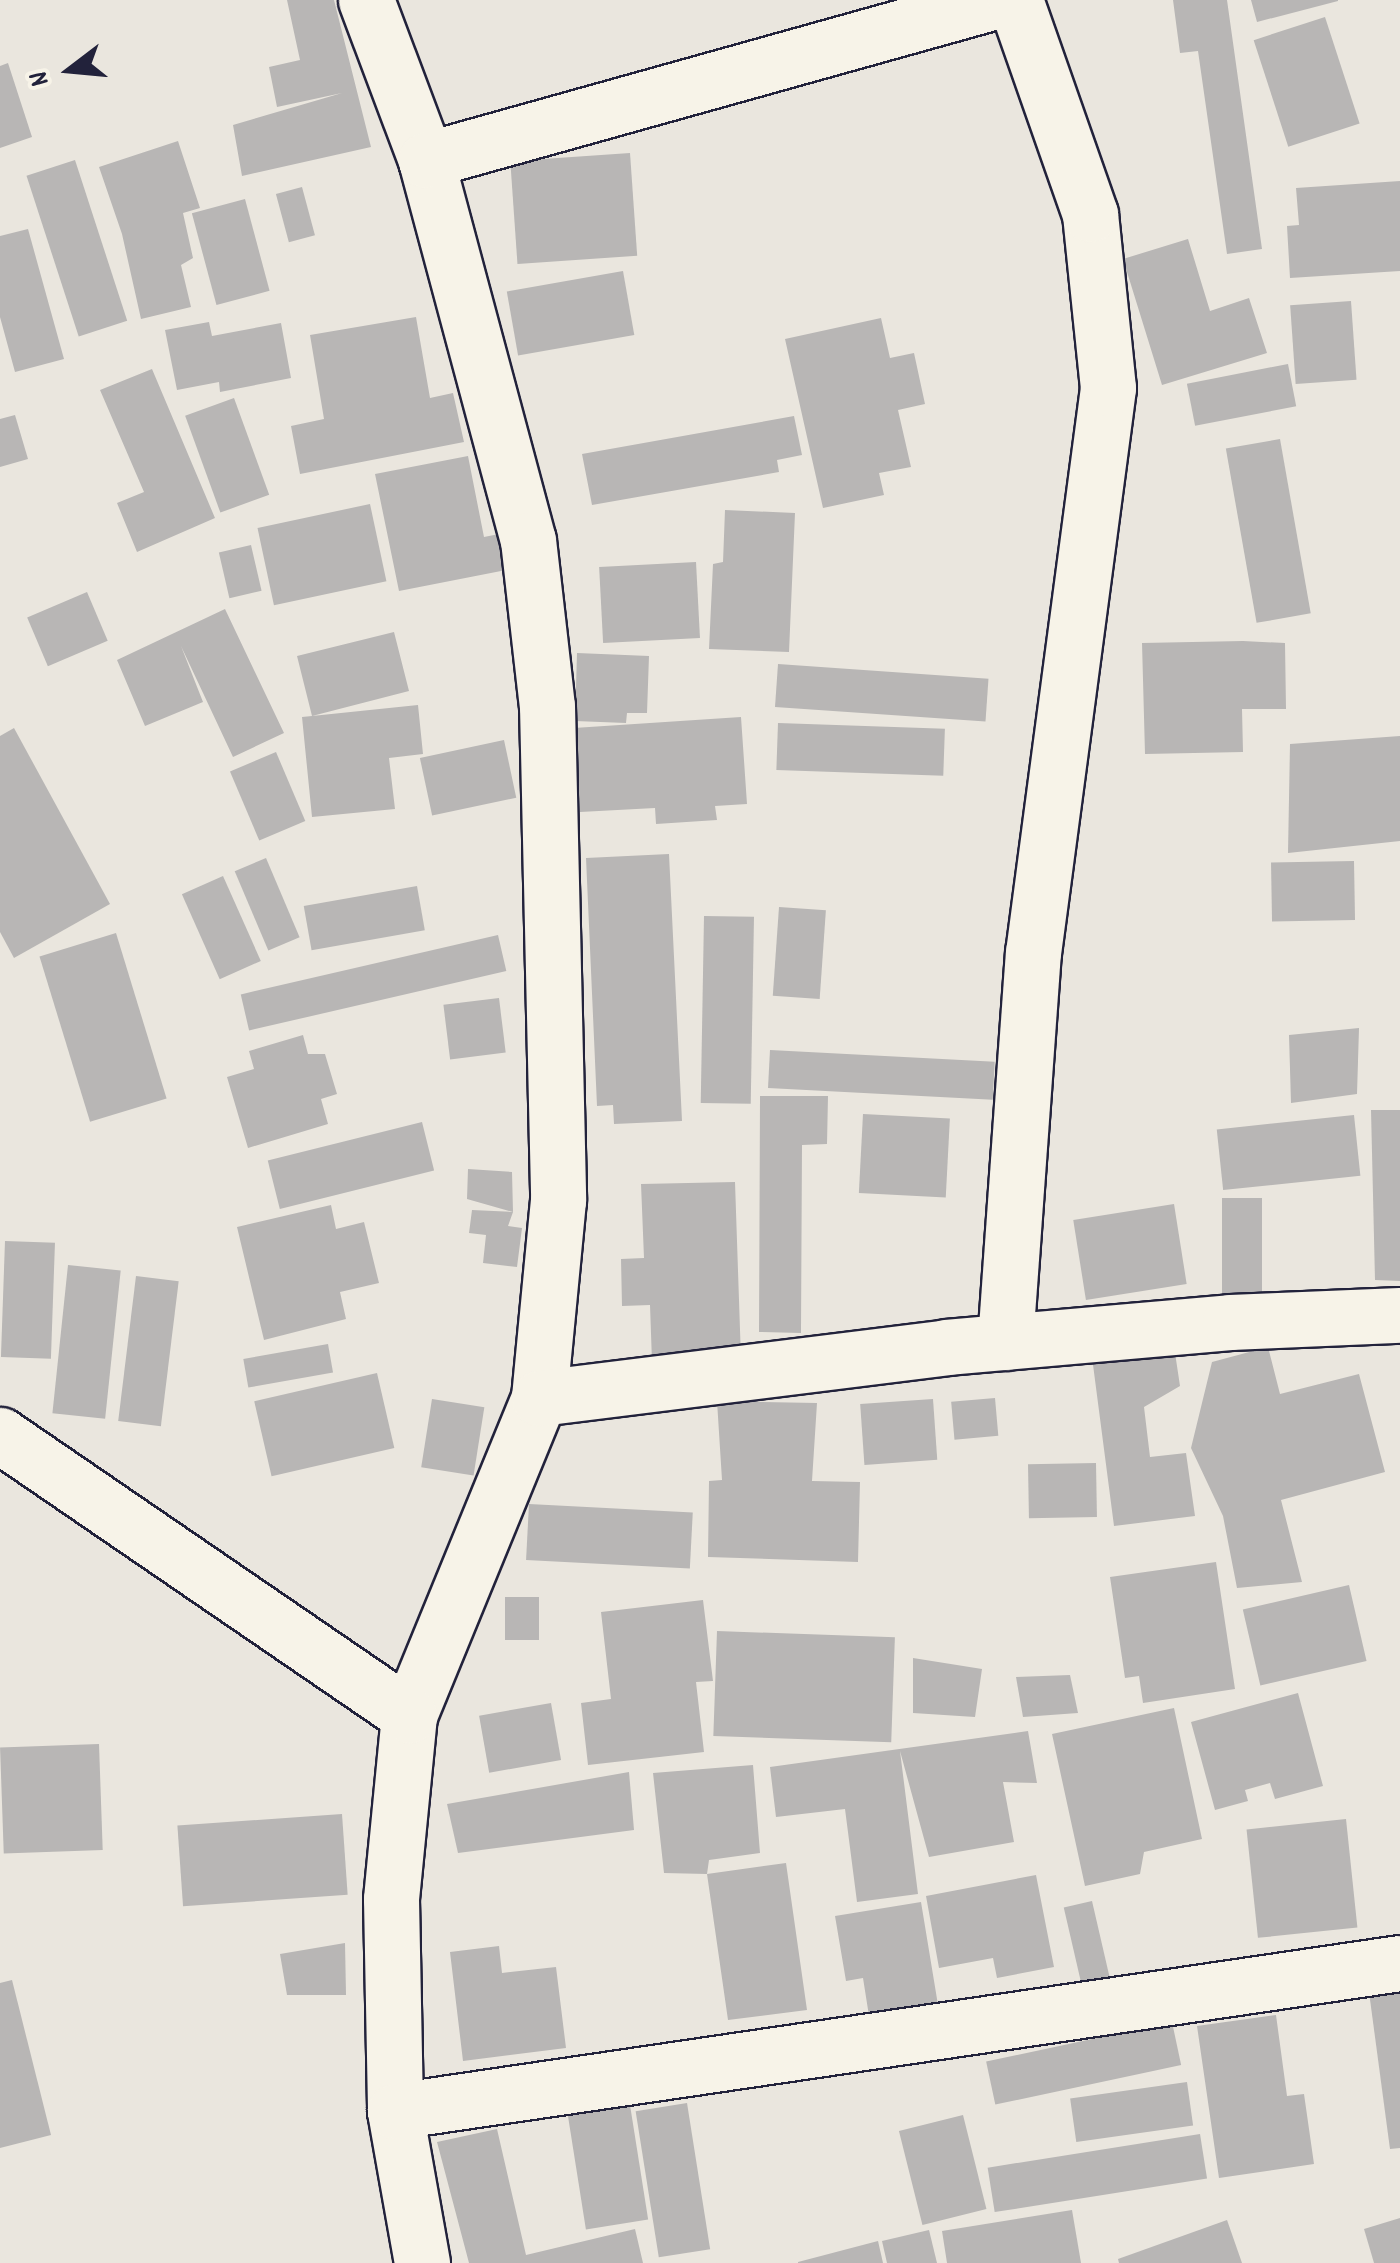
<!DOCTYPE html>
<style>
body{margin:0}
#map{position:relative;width:1400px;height:2263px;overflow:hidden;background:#eae6de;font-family:Dekko,sans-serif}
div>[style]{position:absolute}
.building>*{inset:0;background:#b8b6b5;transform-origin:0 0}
.roads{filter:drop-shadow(2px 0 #22223b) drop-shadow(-2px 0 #22223b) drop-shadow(0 2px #22223b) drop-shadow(0 -2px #22223b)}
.street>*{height:55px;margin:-27.5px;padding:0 27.5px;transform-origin:27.5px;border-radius:27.5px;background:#f7f3e8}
span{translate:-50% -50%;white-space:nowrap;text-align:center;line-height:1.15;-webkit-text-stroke:10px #f7f3e8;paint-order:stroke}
.north{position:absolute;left:20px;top:20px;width:100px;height:100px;-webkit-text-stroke:8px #f7f3e8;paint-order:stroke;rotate:254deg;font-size:28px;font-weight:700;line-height:40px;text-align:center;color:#22223b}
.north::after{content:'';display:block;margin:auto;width:35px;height:45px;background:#22223b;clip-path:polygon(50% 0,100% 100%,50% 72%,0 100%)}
</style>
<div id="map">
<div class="building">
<i style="clip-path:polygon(287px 0,334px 0,371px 147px,242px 176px,233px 125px,342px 93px,277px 107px,269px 67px,300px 60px)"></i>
<i style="clip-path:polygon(1173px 0,1227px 0,1262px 249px,1227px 254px,1198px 51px,1180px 53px)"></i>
<i style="clip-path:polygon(1251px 0,1338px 0,1338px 1px,1257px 22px)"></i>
<i style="left:1325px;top:17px;width:112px;height:75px;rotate:72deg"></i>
<i style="clip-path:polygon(8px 63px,32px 137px,0 148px,0 66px)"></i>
<i style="clip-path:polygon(178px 141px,200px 208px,183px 213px,193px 258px,181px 265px,191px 307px,141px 319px,122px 234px,99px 167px)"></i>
<i style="left:630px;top:153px;width:103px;height:120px;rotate:86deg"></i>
<i style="left:75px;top:160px;width:169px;height:51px;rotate:72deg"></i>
<i style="clip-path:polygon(1400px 181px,1400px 271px,1290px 278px,1287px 226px,1299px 225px,1296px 188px)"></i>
<i style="left:302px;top:187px;width:50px;height:27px;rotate:75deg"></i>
<i style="left:245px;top:199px;width:95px;height:55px;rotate:75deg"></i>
<i style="clip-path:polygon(28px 229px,64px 359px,15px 372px,0 317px,0 236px)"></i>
<i style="clip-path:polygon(1188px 239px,1210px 311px,1249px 298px,1267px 353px,1162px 385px,1123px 259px)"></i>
<i style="left:623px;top:271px;width:65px;height:118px;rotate:80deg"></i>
<i style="left:1351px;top:301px;width:79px;height:61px;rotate:86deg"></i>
<i style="clip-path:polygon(416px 317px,430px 398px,453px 393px,464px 442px,300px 474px,291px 426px,324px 419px,310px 335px)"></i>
<i style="clip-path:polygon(881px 318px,890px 358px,914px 353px,925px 404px,898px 410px,911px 467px,879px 473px,884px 495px,823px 508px,785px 339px)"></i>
<i style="clip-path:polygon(209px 322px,212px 336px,281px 323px,291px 378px,220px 392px,219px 382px,177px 390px,165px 330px)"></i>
<i style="left:1288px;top:364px;width:43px;height:103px;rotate:79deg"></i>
<i style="clip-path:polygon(152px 369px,215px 518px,137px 552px,117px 503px,144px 492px,100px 390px)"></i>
<i style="left:234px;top:398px;width:103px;height:52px;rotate:70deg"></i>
<i style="clip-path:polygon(15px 415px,28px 459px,0 467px,0 419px)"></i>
<i style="clip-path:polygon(794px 416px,802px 455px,777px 460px,779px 472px,592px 505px,582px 454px)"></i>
<i style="left:1280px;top:439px;width:177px;height:55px;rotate:80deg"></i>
<i style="clip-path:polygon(468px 456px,484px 537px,509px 532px,516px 568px,399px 591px,375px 474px)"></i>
<i style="left:370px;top:504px;width:79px;height:115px;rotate:78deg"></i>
<i style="clip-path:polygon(725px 510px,795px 513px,789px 652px,709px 649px,713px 564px,723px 562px)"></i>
<i style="left:251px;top:545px;width:47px;height:33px;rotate:77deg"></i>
<i style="left:696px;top:562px;width:76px;height:97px;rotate:87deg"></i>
<i style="left:87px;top:592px;width:53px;height:65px;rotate:67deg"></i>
<i style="clip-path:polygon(225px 609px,284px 733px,233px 757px,181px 646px,203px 702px,145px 726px,117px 660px)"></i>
<i style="clip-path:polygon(394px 632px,409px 691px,312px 716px,418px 705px,423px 754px,389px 758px,395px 809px,312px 817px,302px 717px,312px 716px,297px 656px)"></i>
<i style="clip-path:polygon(1243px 641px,1285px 643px,1286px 709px,1242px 709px,1243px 752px,1145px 754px,1142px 643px)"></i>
<i style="clip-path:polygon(577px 653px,649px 656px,647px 713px,627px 713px,626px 723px,575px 721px)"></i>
<i style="left:778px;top:664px;width:211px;height:43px;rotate:4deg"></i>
<i style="clip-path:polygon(741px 717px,747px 804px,715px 806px,717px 820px,656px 824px,655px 808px,580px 812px,574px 728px)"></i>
<i style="left:778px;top:723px;width:167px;height:47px;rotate:2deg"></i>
<i style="clip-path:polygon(14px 728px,110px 904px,14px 958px,0 932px,0 736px)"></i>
<i style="clip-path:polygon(1400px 736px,1400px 841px,1288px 853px,1290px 744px)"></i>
<i style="left:504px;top:740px;width:59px;height:86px;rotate:78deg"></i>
<i style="left:276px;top:752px;width:75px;height:50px;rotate:67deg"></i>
<i style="clip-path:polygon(669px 854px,682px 1121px,614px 1124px,613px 1105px,597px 1106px,586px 858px)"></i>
<i style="left:266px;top:858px;width:86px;height:34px;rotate:67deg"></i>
<i style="left:1354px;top:861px;width:59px;height:83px;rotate:89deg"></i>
<i style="left:223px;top:876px;width:93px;height:45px;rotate:66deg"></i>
<i style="left:417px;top:886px;width:45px;height:115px;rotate:80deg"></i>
<i style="left:779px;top:907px;width:47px;height:89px;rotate:4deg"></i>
<i style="left:704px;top:916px;width:50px;height:187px;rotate:1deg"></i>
<i style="left:116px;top:933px;width:173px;height:80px;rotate:73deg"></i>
<i style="left:498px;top:935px;width:37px;height:264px;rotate:77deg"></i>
<i style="left:499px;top:998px;width:55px;height:56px;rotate:83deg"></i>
<i style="clip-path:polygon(1359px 1028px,1357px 1094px,1291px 1103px,1289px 1035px)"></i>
<i style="clip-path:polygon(303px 1035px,308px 1054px,325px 1054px,337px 1094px,321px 1099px,328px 1124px,248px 1148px,227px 1077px,254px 1069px,249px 1051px)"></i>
<i style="left:770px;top:1050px;width:225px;height:38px;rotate:3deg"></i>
<i style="clip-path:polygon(760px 1096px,828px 1096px,827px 1144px,802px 1145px,801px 1333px,759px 1332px)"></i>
<i style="clip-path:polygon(1371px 1110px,1400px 1110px,1400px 1281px,1375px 1280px)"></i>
<i style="left:863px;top:1114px;width:87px;height:79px;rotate:3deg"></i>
<i style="left:1354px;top:1115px;width:61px;height:138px;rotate:84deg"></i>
<i style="left:422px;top:1122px;width:50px;height:159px;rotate:76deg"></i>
<i style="clip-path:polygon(468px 1169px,512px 1172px,513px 1212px,508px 1226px,522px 1228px,517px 1267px,483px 1263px,486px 1235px,469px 1233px,472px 1210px,513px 1212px,467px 1199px)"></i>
<i style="clip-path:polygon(735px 1182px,741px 1359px,652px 1362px,650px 1305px,622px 1306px,621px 1259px,644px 1258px,641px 1184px)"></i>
<i style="left:1222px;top:1198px;width:40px;height:96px"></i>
<i style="left:1174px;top:1204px;width:81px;height:102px;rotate:81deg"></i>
<i style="clip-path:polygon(331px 1205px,336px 1229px,364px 1222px,379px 1283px,340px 1292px,346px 1319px,264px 1340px,237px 1227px)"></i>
<i style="left:5px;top:1241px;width:50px;height:116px;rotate:2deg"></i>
<i style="left:68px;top:1265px;width:53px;height:149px;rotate:6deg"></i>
<i style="left:136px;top:1276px;width:43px;height:146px;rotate:7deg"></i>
<i style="left:328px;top:1344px;width:29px;height:86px;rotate:80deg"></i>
<i style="clip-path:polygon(1174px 1346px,1180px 1386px,1144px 1407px,1150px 1457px,1186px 1453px,1195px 1516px,1114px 1526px,1092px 1357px)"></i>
<i style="clip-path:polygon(1268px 1347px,1280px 1394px,1359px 1374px,1385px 1472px,1281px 1500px,1302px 1582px,1237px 1588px,1223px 1516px,1191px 1448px,1212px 1362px)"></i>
<i style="left:377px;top:1373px;width:77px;height:126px;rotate:77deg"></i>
<i style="left:995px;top:1398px;width:38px;height:44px;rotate:85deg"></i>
<i style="left:432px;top:1399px;width:53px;height:69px;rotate:9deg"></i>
<i style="left:933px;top:1399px;width:61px;height:73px;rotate:86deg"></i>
<i style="clip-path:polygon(717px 1401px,817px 1403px,812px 1481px,860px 1482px,858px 1562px,708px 1557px,709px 1481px,722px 1480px)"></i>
<i style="left:1096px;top:1463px;width:54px;height:68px;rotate:89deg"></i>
<i style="left:529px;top:1504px;width:164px;height:56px;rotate:3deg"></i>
<i style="clip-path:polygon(1216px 1562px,1235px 1689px,1143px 1703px,1139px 1676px,1125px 1678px,1110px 1577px)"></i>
<i style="left:1349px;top:1585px;width:78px;height:109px;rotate:77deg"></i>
<i style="left:505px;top:1597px;width:34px;height:43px"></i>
<i style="clip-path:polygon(703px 1600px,713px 1681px,696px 1682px,704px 1752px,588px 1765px,581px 1703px,611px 1699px,601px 1612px)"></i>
<i style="left:717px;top:1631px;width:178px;height:105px;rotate:2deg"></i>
<i style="clip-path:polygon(913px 1658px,982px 1669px,975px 1717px,913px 1713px)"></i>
<i style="clip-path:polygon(1070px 1675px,1078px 1713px,1023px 1717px,1016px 1677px)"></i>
<i style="clip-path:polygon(1298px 1693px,1323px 1786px,1275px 1799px,1270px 1783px,1245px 1790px,1248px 1801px,1215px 1810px,1191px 1722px)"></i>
<i style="left:551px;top:1703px;width:58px;height:73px;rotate:80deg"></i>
<i style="clip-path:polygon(1174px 1708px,1202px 1839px,1144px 1852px,1140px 1874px,1085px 1886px,1052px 1734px)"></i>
<i style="clip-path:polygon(1028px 1731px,1037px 1783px,1003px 1782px,1014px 1842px,929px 1857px,900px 1751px,918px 1894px,857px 1902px,845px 1809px,776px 1817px,770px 1767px)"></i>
<i style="left:99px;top:1744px;width:106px;height:99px;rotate:88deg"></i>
<i style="clip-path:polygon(753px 1765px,760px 1853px,709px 1860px,707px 1874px,786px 1863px,807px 2010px,728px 2020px,707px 1874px,664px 1873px,653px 1773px)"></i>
<i style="clip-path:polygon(629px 1772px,634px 1830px,458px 1853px,447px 1804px)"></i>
<i style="left:342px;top:1814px;width:81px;height:165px;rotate:86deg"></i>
<i style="left:1346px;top:1819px;width:109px;height:100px;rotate:84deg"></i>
<i style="clip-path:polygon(1036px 1875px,1054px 1967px,997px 1978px,993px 1958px,939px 1968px,926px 1896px)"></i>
<i style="left:1092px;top:1901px;width:87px;height:29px;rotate:77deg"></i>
<i style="clip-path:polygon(921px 1902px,938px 2005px,869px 2016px,863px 1978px,846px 1981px,835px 1916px)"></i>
<i style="clip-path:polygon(345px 1943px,346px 1995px,287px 1995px,280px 1954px)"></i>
<i style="clip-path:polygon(499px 1946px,502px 1973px,556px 1967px,566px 2048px,463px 2061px,450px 1952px)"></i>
<i style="clip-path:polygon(12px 1980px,51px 2135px,0 2148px,0 1983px)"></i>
<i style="clip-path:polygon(1400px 1987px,1400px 2148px,1390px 2149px,1369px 1992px)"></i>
<i style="clip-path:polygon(1276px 2015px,1287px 2096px,1304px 2094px,1314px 2164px,1219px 2178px,1197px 2026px)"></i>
<i style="left:1172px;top:2022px;width:44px;height:190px;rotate:78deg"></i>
<i style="left:1187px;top:2082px;width:44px;height:118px;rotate:82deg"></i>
<i style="left:687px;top:2103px;width:148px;height:52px;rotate:81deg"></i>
<i style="left:630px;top:2105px;width:116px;height:63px;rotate:81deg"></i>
<i style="left:963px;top:2115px;width:97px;height:66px;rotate:76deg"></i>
<i style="clip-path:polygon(497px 2129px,526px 2255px,635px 2229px,643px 2263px,469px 2263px,437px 2142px)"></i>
<i style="left:1200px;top:2134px;width:45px;height:215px;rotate:81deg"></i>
<i style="clip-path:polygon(1072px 2210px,1081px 2263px,947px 2263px,942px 2231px)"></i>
<i style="clip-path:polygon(1400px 2218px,1400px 2263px,1374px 2263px,1364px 2229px)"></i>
<i style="clip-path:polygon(1227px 2220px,1242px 2263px,1119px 2263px,1118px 2259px)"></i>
<i style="clip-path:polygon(929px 2230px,937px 2263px,887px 2263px,882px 2241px)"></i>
<i style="clip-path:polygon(878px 2241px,883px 2263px,798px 2263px,798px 2262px)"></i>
</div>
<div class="roads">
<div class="street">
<i style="left:366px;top:0;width:171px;rotate:69.4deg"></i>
<i style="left:426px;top:160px;width:393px;rotate:75deg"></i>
<i style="left:528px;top:540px;width:167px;rotate:83.5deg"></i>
<i style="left:547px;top:706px;width:494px;rotate:88.7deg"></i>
<i style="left:558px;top:1200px;width:199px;rotate:95.5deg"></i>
<i style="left:539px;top:1398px;width:343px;rotate:112.3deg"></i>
<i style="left:409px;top:1715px;width:185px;rotate:95.6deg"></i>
<i style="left:391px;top:1899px;width:212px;rotate:88.9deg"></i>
<i style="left:395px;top:2111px;width:154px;rotate:79.9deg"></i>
<i style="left:426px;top:160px;width:595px;rotate:-15.6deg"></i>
<i style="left:1005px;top:1342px;width:390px;rotate:-85.9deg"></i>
<i style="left:1033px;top:953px;width:570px;rotate:-82.44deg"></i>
<i style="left:1108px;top:388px;width:175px;rotate:-95.9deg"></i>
<i style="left:1090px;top:214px;width:227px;rotate:-109.3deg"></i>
<i style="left:539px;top:1398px;width:410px;rotate:-7.1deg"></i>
<i style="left:946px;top:1347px;width:285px;rotate:-5deg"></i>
<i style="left:1230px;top:1322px;width:170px;rotate:-2.4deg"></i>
<i style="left:0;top:1435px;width:496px;rotate:34.4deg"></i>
<i style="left:395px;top:2111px;width:1016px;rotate:-8.38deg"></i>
</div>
</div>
<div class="north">N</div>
</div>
